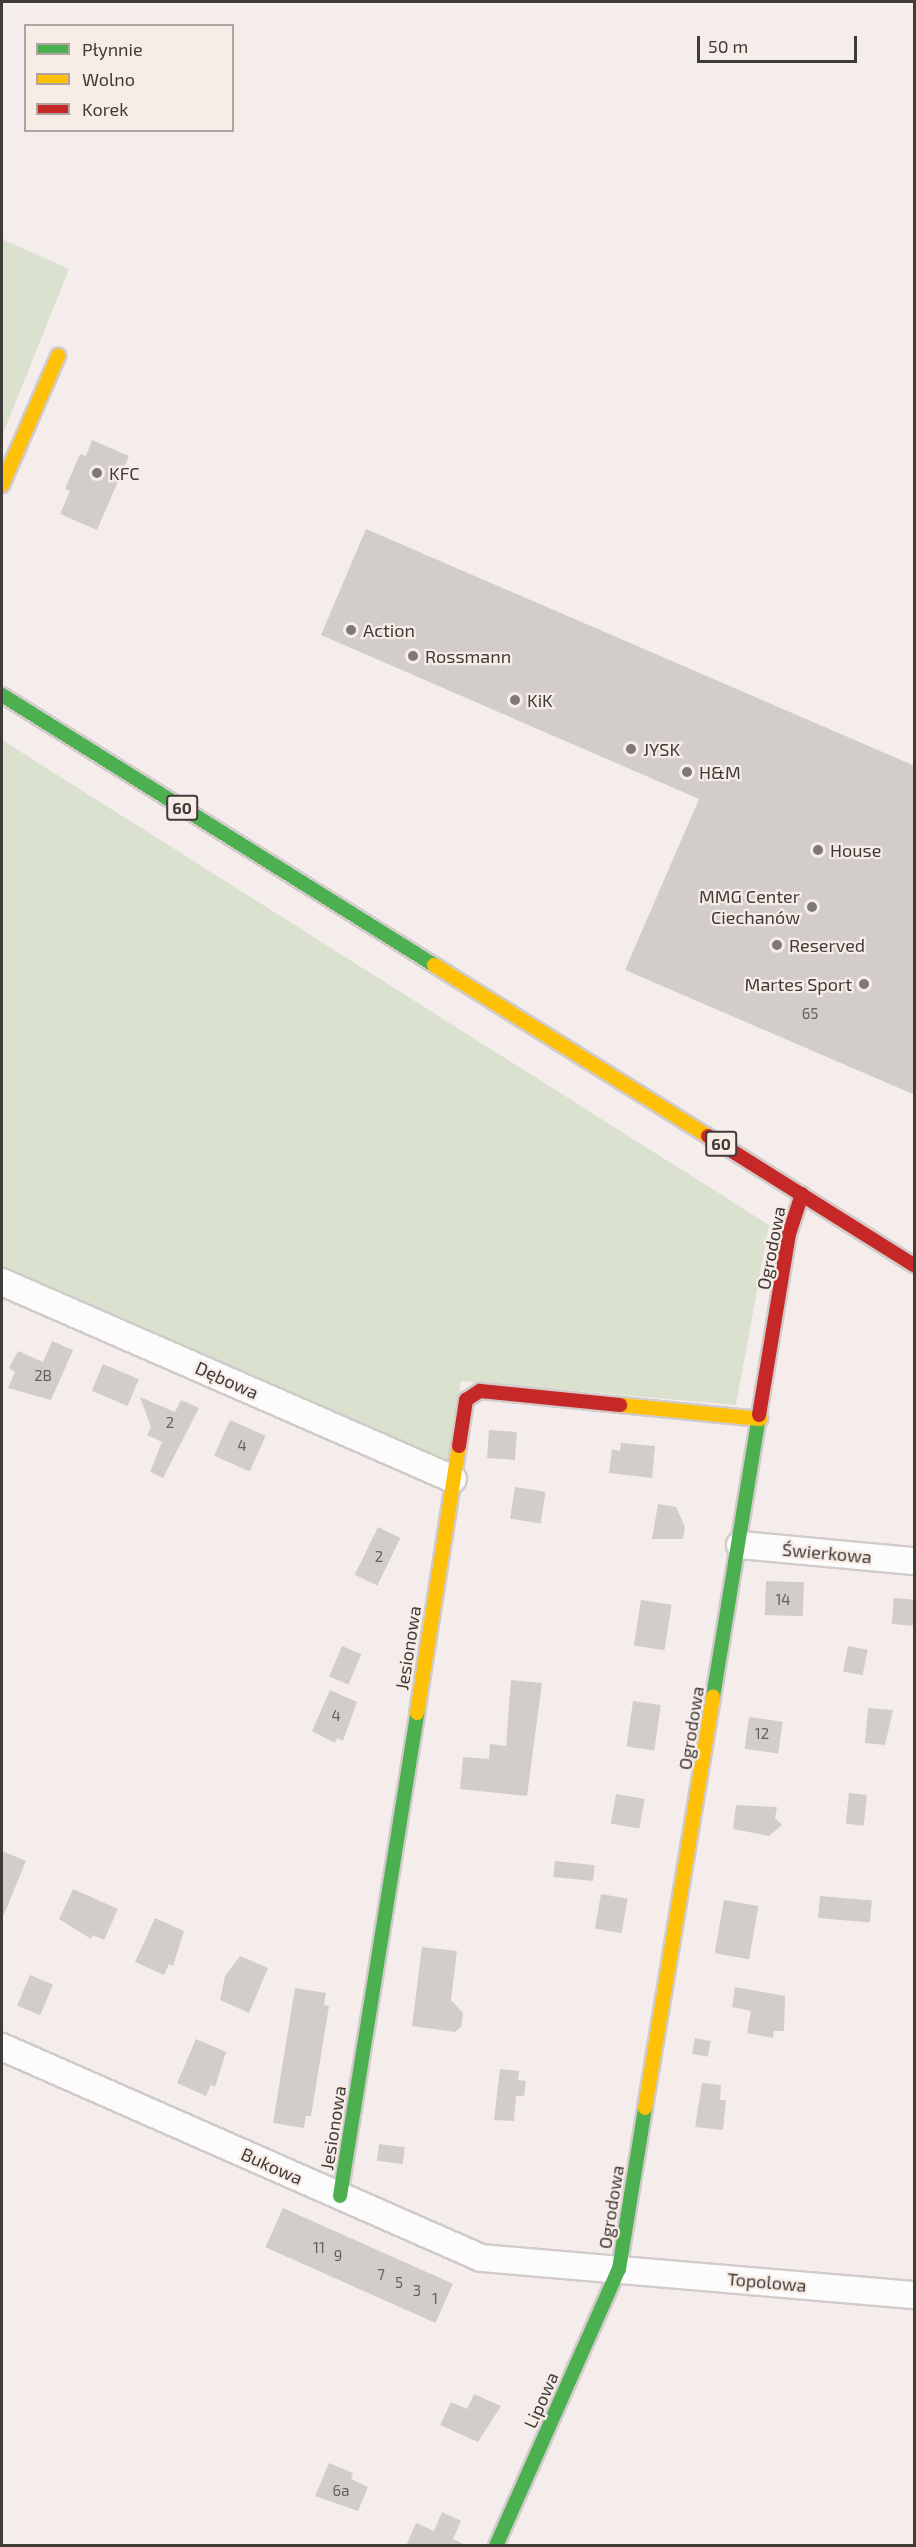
<!DOCTYPE html>
<meta charset="utf-8">
<style>
body{margin:0}
#map{position:relative;width:916px;height:2547px;overflow:hidden;background:#f4edeb;font-family:"Exo 2",sans-serif}
div>[style]{position:absolute}
.green>*{inset:0;background:#dae1ce}
.building>*{inset:0;background:#d2cdcb;transform-origin:0 0}
.roads{filter:drop-shadow(2px 0 #d1cbca) drop-shadow(-2px 0 #d1cbca) drop-shadow(0 2px #d1cbca) drop-shadow(0 -2px #d1cbca)}
.street>*{height:26px;margin:-13px;padding:0 13px;transform-origin:13px;border-radius:13px;background:#fdfcfc}
.fast>*{height:14px;margin:-7px;padding:0 7px;transform-origin:7px;border-radius:7px;background:#4caf50}
.slow>*{height:14px;margin:-7px;padding:0 7px;transform-origin:7px;border-radius:7px;background:#ffc107}
.jam>*{height:14px;margin:-7px;padding:0 7px;transform-origin:7px;border-radius:7px;background:#c62828}
.dots>*{width:16px;height:16px;translate:-50% -50%;box-sizing:border-box;border:3px solid #f8ece7;border-radius:50%}
span{translate:-50% -50%;white-space:nowrap;text-align:center;line-height:1.15;-webkit-text-stroke:4.5px #f8ece7;paint-order:stroke}
.number-label{font-size:15px;color:#64605e}
.number-label span{-webkit-text-stroke-width:0}
.shield-label span{padding:2px 4px;background:#f8ece7;border:2px solid;border-radius:4px;-webkit-text-stroke-width:0}
.shield-label{font-size:16px;color:#3f3b39;font-weight:700}
.poi-label{font-size:18px;color:#3f3b39}
.left{translate:0 -50%;text-align:left}
.right{translate:-100% -50%;text-align:right}
.street-label{font-size:18px;color:#3f3b39}
.frame{position:absolute;inset:0;border:3px solid #3f3b39;pointer-events:none}
.legend{position:absolute;left:24px;top:24px;width:210px;height:108px;box-sizing:border-box;background:#f8ece7;border:2px solid #aea5a1;margin:0;padding:8px 10px;list-style:none;font-size:18px;color:#3f3b39}
.legend li{display:flex;align-items:center;gap:12px;height:30px}
.legend b{width:30px;border:2px solid #aea5a1}
.scale{position:absolute;left:697px;top:36px;width:160px;height:27px;box-sizing:border-box;border:3px solid #3f3b39;border-top:0;padding-left:8px;font-size:18px;line-height:21px;white-space:nowrap;color:#3f3b39;-webkit-text-stroke:4px #f8ece7;paint-order:stroke}
</style>
<div id="map">
<div class="green">
<i style="clip-path:polygon(2px 239px,69px 269px,2px 436px)"></i>
<i style="clip-path:polygon(2px 740px,769px 1225px,736px 1405px,461px 1381px,446px 1471px,2px 1267px)"></i>
</div>
<div class="building">
<i style="clip-path:polygon(92px 440px,129px 456px,97px 530px,60px 514px,70px 491px,65px 489px,80px 454px,86px 456px)"></i>
<i style="clip-path:polygon(366px 529px,915px 766px,915px 1095px,625px 970px,699px 799px,321px 635px)"></i>
<i style="clip-path:polygon(52px 1341px,73px 1350px,51px 1400px,8px 1388px,15px 1372px,9px 1368px,18px 1351px,43px 1362px)"></i>
<i style="left:103px;top:1364px;width:39px;height:29px;rotate:23deg"></i>
<i style="clip-path:polygon(140px 1397px,175px 1412px,181px 1400px,199px 1408px,163px 1478px,150px 1472px,162px 1442px,147px 1435px,151px 1427px)"></i>
<i style="left:230px;top:1420px;width:39px;height:39px;rotate:24deg"></i>
<i style="left:489px;top:1430px;width:28px;height:28px;rotate:4deg"></i>
<i style="clip-path:polygon(621px 1443px,655px 1446px,652px 1478px,609px 1473px,612px 1449px,620px 1451px)"></i>
<i style="left:515px;top:1487px;width:31px;height:32px;rotate:9deg"></i>
<i style="clip-path:polygon(658px 1504px,676px 1507px,685px 1527px,683px 1539px,652px 1539px)"></i>
<i style="left:378px;top:1527px;width:25px;height:53px;rotate:26deg"></i>
<i style="left:766px;top:1581px;width:38px;height:34px;rotate:2deg"></i>
<i style="left:894px;top:1598px;width:21px;height:26px;rotate:5deg"></i>
<i style="left:641px;top:1600px;width:31px;height:46px;rotate:9deg"></i>
<i style="left:342px;top:1646px;width:21px;height:33px;rotate:23deg"></i>
<i style="left:848px;top:1646px;width:20px;height:26px;rotate:11deg"></i>
<i style="clip-path:polygon(511px 1680px,542px 1683px,527px 1796px,460px 1789px,463px 1757px,489px 1759px,490px 1744px,506px 1746px)"></i>
<i style="clip-path:polygon(330px 1690px,357px 1702px,343px 1741px,337px 1738px,335px 1743px,312px 1731px)"></i>
<i style="left:633px;top:1701px;width:28px;height:46px;rotate:8deg"></i>
<i style="clip-path:polygon(868px 1708px,893px 1710px,885px 1745px,865px 1743px)"></i>
<i style="left:749px;top:1717px;width:34px;height:32px;rotate:8deg"></i>
<i style="left:849px;top:1793px;width:18px;height:31px;rotate:6deg"></i>
<i style="left:616px;top:1794px;width:29px;height:30px;rotate:10deg"></i>
<i style="clip-path:polygon(736px 1805px,777px 1807px,775px 1818px,782px 1825px,769px 1836px,733px 1829px)"></i>
<i style="clip-path:polygon(2px 1851px,26px 1861px,2px 1919px)"></i>
<i style="left:555px;top:1861px;width:40px;height:16px;rotate:6deg"></i>
<i style="clip-path:polygon(73px 1889px,118px 1909px,104px 1940px,93px 1935px,91px 1939px,59px 1919px)"></i>
<i style="left:601px;top:1894px;width:27px;height:35px;rotate:10deg"></i>
<i style="left:820px;top:1896px;width:52px;height:22px;rotate:5deg"></i>
<i style="left:724px;top:1900px;width:35px;height:54px;rotate:10deg"></i>
<i style="clip-path:polygon(155px 1918px,184px 1931px,173px 1966px,169px 1964px,164px 1975px,135px 1962px)"></i>
<i style="clip-path:polygon(422px 1947px,457px 1951px,451px 2000px,463px 2013px,461px 2027px,455px 2032px,412px 2026px)"></i>
<i style="clip-path:polygon(240px 1956px,268px 1968px,249px 2013px,220px 2000px,225px 1976px)"></i>
<i style="left:30px;top:1975px;width:25px;height:33px;rotate:23deg"></i>
<i style="clip-path:polygon(735px 1987px,785px 1996px,784px 2031px,774px 2031px,773px 2038px,747px 2033px,751px 2011px,732px 2007px)"></i>
<i style="clip-path:polygon(295px 1988px,326px 1993px,324px 2005px,329px 2006px,311px 2116px,306px 2116px,304px 2128px,273px 2123px)"></i>
<i style="left:695px;top:2038px;width:16px;height:16px;rotate:11deg"></i>
<i style="clip-path:polygon(196px 2039px,226px 2052px,215px 2087px,211px 2085px,206px 2096px,177px 2083px)"></i>
<i style="clip-path:polygon(500px 2069px,519px 2071px,518px 2080px,526px 2081px,524px 2096px,516px 2096px,514px 2121px,494px 2120px)"></i>
<i style="clip-path:polygon(702px 2083px,721px 2085px,720px 2100px,726px 2100px,723px 2130px,695px 2127px)"></i>
<i style="left:379px;top:2144px;width:26px;height:17px;rotate:7deg"></i>
<i style="left:283px;top:2208px;width:186px;height:43px;rotate:24deg"></i>
<i style="clip-path:polygon(474px 2394px,501px 2406px,478px 2442px,440px 2425px,451px 2402px,467px 2409px)"></i>
<i style="clip-path:polygon(329px 2463px,353px 2473px,351px 2479px,368px 2487px,358px 2511px,315px 2496px)"></i>
<i style="clip-path:polygon(442px 2512px,461px 2521px,453px 2539px,468px 2546px,406px 2546px,416px 2523px,434px 2531px)"></i>
</div>
<div class="roads">
<div class="street">
<i style="left:2px;top:1282px;width:492px;rotate:23.6deg"></i>
<i style="left:740px;top:1545px;width:175px;rotate:5.3deg"></i>
<i style="left:2px;top:2047px;width:523px;rotate:23.77deg"></i>
<i style="left:481px;top:2258px;width:435px;rotate:4.9deg"></i>
</div>
<div class="fast">
<i style="left:2px;top:695px;width:509px;rotate:32.01deg"></i>
<i style="left:713px;top:1697px;width:286px;rotate:-80.7deg"></i>
<i style="left:340px;top:2196px;width:489px;rotate:-80.9deg"></i>
<i style="left:496px;top:2546px;width:303px;rotate:-66.1deg"></i>
<i style="left:619px;top:2269px;width:163px;rotate:-80.8deg"></i>
</div>
<div class="slow">
<i style="left:2px;top:485px;width:141px;rotate:-66.5deg"></i>
<i style="left:434px;top:965px;width:323px;rotate:32deg"></i>
<i style="left:620px;top:1405px;width:141px;rotate:5.7deg"></i>
<i style="left:417px;top:1713px;width:270px;rotate:-81.1deg"></i>
<i style="left:645px;top:2108px;width:417px;rotate:-80.6deg"></i>
</div>
<div class="jam">
<i style="left:708px;top:1136px;width:243px;rotate:32.1deg"></i>
<i style="left:759px;top:1415px;width:183px;rotate:-80.6deg"></i>
<i style="left:789px;top:1234px;width:42px;rotate:-72deg"></i>
<i style="left:459px;top:1446px;width:47px;rotate:-81.3deg"></i>
<i style="left:466px;top:1400px;width:17px;rotate:-33deg"></i>
<i style="left:480px;top:1391px;width:141px;rotate:5.7deg"></i>
</div>
</div>
<div class="dots">
<i style="left:97px;top:473px;background:#7e7977"></i>
<i style="left:351px;top:630px;background:#7e7977"></i>
<i style="left:413px;top:656px;background:#7e7977"></i>
<i style="left:515px;top:700px;background:#7e7977"></i>
<i style="left:631px;top:749px;background:#7e7977"></i>
<i style="left:687px;top:772px;background:#7e7977"></i>
<i style="left:818px;top:850px;background:#7e7977"></i>
<i style="left:812px;top:907px;background:#7e7977"></i>
<i style="left:777px;top:945px;background:#7e7977"></i>
<i style="left:864px;top:984px;background:#7e7977"></i>
</div>
<div class="number-label">
<span style="left:810px;top:1014px">65</span>
<span style="left:43px;top:1376px">2B</span>
<span style="left:170px;top:1423px">2</span>
<span style="left:242px;top:1446px">4</span>
<span style="left:379px;top:1557px">2</span>
<span style="left:783px;top:1600px">14</span>
<span style="left:336px;top:1716px">4</span>
<span style="left:762px;top:1734px">12</span>
<span style="left:319px;top:2248px">11</span>
<span style="left:338px;top:2256px">9</span>
<span style="left:381px;top:2275px">7</span>
<span style="left:399px;top:2283px">5</span>
<span style="left:417px;top:2291px">3</span>
<span style="left:435px;top:2299px">1</span>
<span style="left:341px;top:2491px">6a</span>
</div>
<div class="shield-label">
<span style="left:182px;top:808px">60</span>
<span style="left:721px;top:1144px">60</span>
</div>
<div class="poi-label">
<span class="left" style="left:109px;top:473px">KFC</span>
<span class="left" style="left:363px;top:630px">Action</span>
<span class="left" style="left:425px;top:656px">Rossmann</span>
<span class="left" style="left:527px;top:700px">KiK</span>
<span class="left" style="left:643px;top:749px">JYSK</span>
<span class="left" style="left:699px;top:772px">H&amp;M</span>
<span class="left" style="left:830px;top:850px">House</span>
<span class="right" style="left:800px;top:907px">MMG Center<br>Ciechanów</span>
<span class="left" style="left:789px;top:945px">Reserved</span>
<span class="right" style="left:852px;top:984px">Martes Sport</span>
</div>
<div class="street-label">
<span style="left:771px;top:1248px;rotate:-79deg">Ogrodowa</span>
<span style="left:227px;top:1380px;rotate:24deg">Dębowa</span>
<span style="left:827px;top:1553px;rotate:5deg">Świerkowa</span>
<span style="left:408px;top:1648px;rotate:-81deg">Jesionowa</span>
<span style="left:691px;top:1728px;rotate:-81deg">Ogrodowa</span>
<span style="left:333px;top:2128px;rotate:-81deg">Jesionowa</span>
<span style="left:272px;top:2166px;rotate:24deg">Bukowa</span>
<span style="left:611px;top:2207px;rotate:-81deg">Ogrodowa</span>
<span style="left:767px;top:2282px;rotate:5deg">Topolowa</span>
<span style="left:541px;top:2400px;rotate:-66deg">Lipowa</span>
</div>
<div class="frame"></div>
<ul class="legend">
<li><b style="height:8px;background:#4caf50"></b>Płynnie</li>
<li><b style="height:8px;background:#ffc107"></b>Wolno</li>
<li><b style="height:8px;background:#c62828"></b>Korek</li>
</ul>
<div class="scale">50 m</div>
</div>
